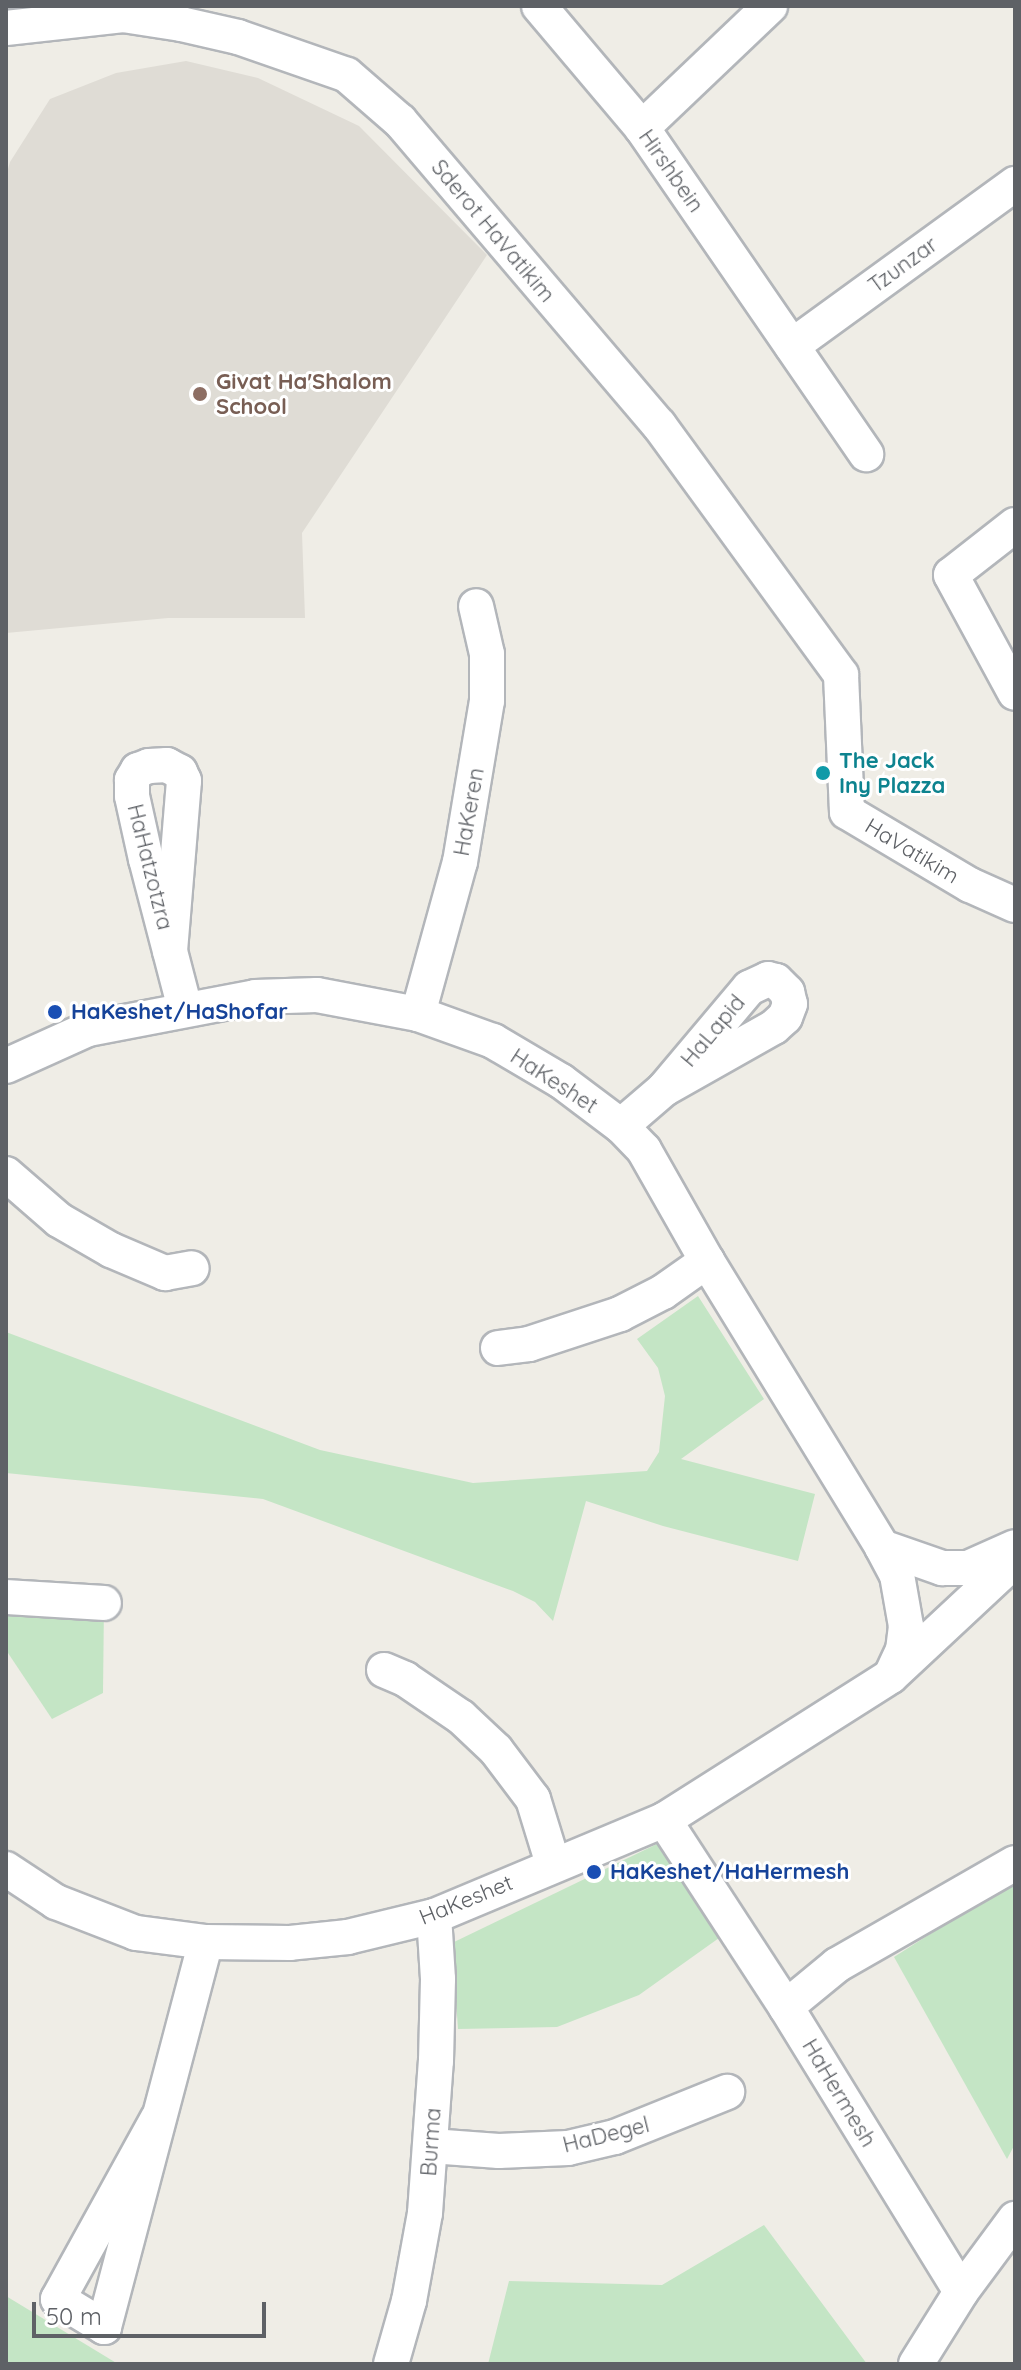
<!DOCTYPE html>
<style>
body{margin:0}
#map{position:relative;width:1021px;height:2370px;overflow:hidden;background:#efede6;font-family:Quicksand,sans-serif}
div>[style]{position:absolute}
.education>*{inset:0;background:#dfdcd5}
.green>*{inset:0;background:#c4e5c5}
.roads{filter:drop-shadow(2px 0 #b3b6ba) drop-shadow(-2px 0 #b3b6ba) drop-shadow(0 2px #b3b6ba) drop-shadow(0 -2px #b3b6ba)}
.minor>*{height:34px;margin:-17px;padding:0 17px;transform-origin:17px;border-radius:17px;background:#fff}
.dots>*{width:22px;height:22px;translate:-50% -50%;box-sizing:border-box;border:4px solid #fff;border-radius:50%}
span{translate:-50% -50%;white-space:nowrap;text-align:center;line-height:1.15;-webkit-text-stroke:6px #fff;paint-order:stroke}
.street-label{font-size:22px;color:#5e6166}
.education-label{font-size:22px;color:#785e54;font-weight:700}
.left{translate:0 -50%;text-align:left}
.culture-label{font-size:22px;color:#0d838f;font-weight:700}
.transit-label{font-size:22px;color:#164399;font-weight:700}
.frame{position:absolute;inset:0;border:8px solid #5e6166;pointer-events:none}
.scale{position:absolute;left:32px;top:2302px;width:234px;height:36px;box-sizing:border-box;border:4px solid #5e6166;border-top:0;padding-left:10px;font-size:24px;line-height:28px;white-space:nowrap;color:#5e6166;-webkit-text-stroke:6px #fff;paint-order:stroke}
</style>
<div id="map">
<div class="education">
<i style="clip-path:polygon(186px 61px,258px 78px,359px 126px,487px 255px,302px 533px,305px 618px,168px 618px,6px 633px,6px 176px,10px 162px,50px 99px,116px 73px)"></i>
</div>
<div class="green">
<i style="clip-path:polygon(698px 1296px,764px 1399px,681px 1459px,815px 1494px,798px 1561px,663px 1526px,586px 1501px,553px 1621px,535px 1602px,513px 1591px,263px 1499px,6px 1473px,6px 1332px,320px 1450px,473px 1483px,647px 1471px,659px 1452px,665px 1396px,658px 1368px,637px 1339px)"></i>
<i style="clip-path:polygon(6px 1597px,104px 1603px,103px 1693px,52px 1719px,6px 1650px)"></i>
<i style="clip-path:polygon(657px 1844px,719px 1938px,639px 1995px,557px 2027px,458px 2029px,452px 1943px)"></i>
<i style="clip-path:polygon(1015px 1880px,1015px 2144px,1007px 2159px,894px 1957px)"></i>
<i style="clip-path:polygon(764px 2225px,867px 2364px,488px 2364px,509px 2281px,662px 2285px)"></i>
<i style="clip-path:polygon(6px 2296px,118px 2364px,6px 2364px)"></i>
</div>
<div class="roads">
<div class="minor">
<i style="left:539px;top:6px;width:160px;rotate:49.8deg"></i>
<i style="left:642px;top:128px;width:396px;rotate:55.5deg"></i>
<i style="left:6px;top:28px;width:118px;rotate:-6.3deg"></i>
<i style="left:123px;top:15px;width:59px;rotate:8.8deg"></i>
<i style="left:181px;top:24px;width:58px;rotate:12.8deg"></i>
<i style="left:238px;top:37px;width:115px;rotate:19.2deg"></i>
<i style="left:347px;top:75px;width:70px;rotate:41deg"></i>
<i style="left:400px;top:121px;width:399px;rotate:49.6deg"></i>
<i style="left:659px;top:425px;width:309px;rotate:53.9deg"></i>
<i style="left:841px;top:675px;width:137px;rotate:87.5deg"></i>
<i style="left:847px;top:812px;width:143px;rotate:30.7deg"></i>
<i style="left:970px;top:885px;width:49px;rotate:24deg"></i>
<i style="left:642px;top:128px;width:177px;rotate:-43.6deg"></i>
<i style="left:792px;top:346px;width:276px;rotate:-36deg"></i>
<i style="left:1015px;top:525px;width:81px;rotate:142deg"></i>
<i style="left:951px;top:575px;width:134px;rotate:61.5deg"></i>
<i style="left:170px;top:951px;width:171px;rotate:-85.3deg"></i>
<i style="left:184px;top:781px;width:10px;rotate:-114deg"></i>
<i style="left:180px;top:772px;width:15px;rotate:-152deg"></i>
<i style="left:167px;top:765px;width:18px;rotate:177deg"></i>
<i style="left:149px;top:766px;width:12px;rotate:160deg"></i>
<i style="left:138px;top:770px;width:12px;rotate:121deg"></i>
<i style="left:132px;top:780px;width:16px;rotate:90deg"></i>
<i style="left:132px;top:796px;width:65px;rotate:77.5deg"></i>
<i style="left:146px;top:859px;width:155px;rotate:75.4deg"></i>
<i style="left:418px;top:1014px;width:158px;rotate:-74.6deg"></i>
<i style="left:460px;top:862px;width:163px;rotate:-80.5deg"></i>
<i style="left:487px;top:701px;width:47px;rotate:-90deg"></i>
<i style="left:487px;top:654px;width:49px;rotate:-102.9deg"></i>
<i style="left:6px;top:1066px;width:90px;rotate:-24.3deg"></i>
<i style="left:88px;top:1029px;width:170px;rotate:-10.8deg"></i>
<i style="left:255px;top:997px;width:62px;rotate:-1.8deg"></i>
<i style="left:317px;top:995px;width:103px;rotate:10.7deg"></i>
<i style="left:418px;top:1014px;width:80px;rotate:19.8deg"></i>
<i style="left:493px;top:1041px;width:79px;rotate:30.5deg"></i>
<i style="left:561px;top:1081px;width:75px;rotate:36.9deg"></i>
<i style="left:621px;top:1126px;width:33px;rotate:46deg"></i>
<i style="left:644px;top:1150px;width:128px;rotate:60.4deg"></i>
<i style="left:707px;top:1261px;width:335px;rotate:58.5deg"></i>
<i style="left:882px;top:1547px;width:32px;rotate:62deg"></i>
<i style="left:897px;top:1575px;width:52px;rotate:80deg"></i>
<i style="left:906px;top:1626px;width:24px;rotate:97deg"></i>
<i style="left:903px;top:1650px;width:29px;rotate:115deg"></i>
<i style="left:891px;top:1676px;width:269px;rotate:147.6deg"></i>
<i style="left:664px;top:1820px;width:249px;rotate:157.3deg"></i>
<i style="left:434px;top:1916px;width:89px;rotate:166.3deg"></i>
<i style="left:348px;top:1937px;width:58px;rotate:174.1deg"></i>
<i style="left:290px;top:1943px;width:84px;rotate:-179.3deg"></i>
<i style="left:206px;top:1942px;width:71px;rotate:-172.7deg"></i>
<i style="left:136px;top:1933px;width:86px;rotate:-158.8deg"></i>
<i style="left:56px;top:1902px;width:60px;rotate:-146.6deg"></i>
<i style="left:621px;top:1126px;width:57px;rotate:-40.7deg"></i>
<i style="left:664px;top:1089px;width:132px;rotate:-49.9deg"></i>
<i style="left:749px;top:988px;width:21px;rotate:-25deg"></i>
<i style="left:768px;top:979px;width:8px;rotate:14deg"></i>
<i style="left:776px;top:981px;width:16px;rotate:45deg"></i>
<i style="left:787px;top:992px;width:12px;rotate:76deg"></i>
<i style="left:790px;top:1004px;width:14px;rotate:111deg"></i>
<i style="left:785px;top:1017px;width:15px;rotate:138deg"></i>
<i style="left:774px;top:1027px;width:126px;rotate:150.6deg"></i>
<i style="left:6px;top:1174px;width:70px;rotate:41deg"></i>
<i style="left:59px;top:1220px;width:60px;rotate:30deg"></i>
<i style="left:111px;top:1250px;width:59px;rotate:23.1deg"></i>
<i style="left:165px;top:1273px;width:27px;rotate:-10deg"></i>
<i style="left:498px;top:1348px;width:31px;rotate:-7deg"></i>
<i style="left:529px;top:1344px;width:96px;rotate:-18.2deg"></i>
<i style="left:620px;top:1314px;width:48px;rotate:-27.1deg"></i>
<i style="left:663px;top:1292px;width:54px;rotate:-35.2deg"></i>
<i style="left:882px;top:1547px;width:64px;rotate:19.3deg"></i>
<i style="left:942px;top:1568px;width:26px"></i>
<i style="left:968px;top:1568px;width:51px;rotate:-24.1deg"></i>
<i style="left:6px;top:1597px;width:98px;rotate:3.5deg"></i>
<i style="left:384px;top:1670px;width:23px;rotate:23deg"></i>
<i style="left:405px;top:1679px;width:68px;rotate:34.2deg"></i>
<i style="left:461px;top:1717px;width:48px;rotate:43.3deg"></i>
<i style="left:496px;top:1750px;width:61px;rotate:52.9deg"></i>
<i style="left:533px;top:1799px;width:68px;rotate:72.9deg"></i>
<i style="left:894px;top:1673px;width:166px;rotate:-43deg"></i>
<i style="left:664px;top:1820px;width:223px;rotate:56.9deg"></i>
<i style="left:786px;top:2007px;width:334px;rotate:58.4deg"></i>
<i style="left:961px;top:2292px;width:91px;rotate:-53.5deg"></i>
<i style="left:786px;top:2007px;width:66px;rotate:-39.5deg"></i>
<i style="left:837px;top:1965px;width:205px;rotate:-29.8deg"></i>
<i style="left:158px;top:2118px;width:207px;rotate:118.9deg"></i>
<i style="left:58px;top:2299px;width:54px;rotate:31.3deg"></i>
<i style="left:104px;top:2327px;width:398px;rotate:-75.2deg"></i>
<i style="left:431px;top:2146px;width:68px;rotate:4.2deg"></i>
<i style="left:499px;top:2151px;width:69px;rotate:-2.5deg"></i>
<i style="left:568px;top:2148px;width:48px;rotate:-13.2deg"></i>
<i style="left:615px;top:2137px;width:121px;rotate:-21.9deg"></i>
<i style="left:391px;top:2364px;width:66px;rotate:-74.1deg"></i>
<i style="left:409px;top:2301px;width:89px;rotate:-79.7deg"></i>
<i style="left:425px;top:2213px;width:152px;rotate:-85.9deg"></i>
<i style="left:436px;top:2061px;width:82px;rotate:-88.6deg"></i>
<i style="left:438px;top:1979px;width:63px;rotate:-93.6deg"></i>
<i style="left:916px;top:2364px;width:85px;rotate:-58deg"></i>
</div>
</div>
<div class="dots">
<i style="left:200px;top:394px;background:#8d6e63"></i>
<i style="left:823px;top:773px;background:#0f9aa8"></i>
<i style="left:55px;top:1012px;background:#1a4fb4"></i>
<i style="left:594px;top:1872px;background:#1a4fb4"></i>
</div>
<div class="street-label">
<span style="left:671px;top:171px;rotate:55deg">Hirshbein</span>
<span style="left:493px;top:231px;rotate:50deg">Sderot HaVatikim</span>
<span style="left:903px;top:265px;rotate:-36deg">Tzunzar</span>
<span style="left:469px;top:812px;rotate:-80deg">HaKeren</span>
<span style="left:912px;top:851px;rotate:31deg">HaVatikim</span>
<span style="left:150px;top:867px;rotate:76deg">HaHatzotzra</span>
<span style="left:713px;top:1031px;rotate:-50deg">HaLapid</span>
<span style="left:554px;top:1081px;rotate:33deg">HaKeshet</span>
<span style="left:466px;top:1900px;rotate:-22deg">HaKeshet</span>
<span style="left:839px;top:2093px;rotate:59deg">HaHermesh</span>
<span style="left:606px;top:2135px;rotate:-14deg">HaDegel</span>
<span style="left:431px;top:2142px;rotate:-86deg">Burma</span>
</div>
<div class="education-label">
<span class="left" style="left:216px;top:394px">Givat Ha'Shalom<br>School</span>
</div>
<div class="culture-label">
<span class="left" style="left:839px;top:773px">The Jack<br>Iny Plazza</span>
</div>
<div class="transit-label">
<span class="left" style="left:71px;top:1012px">HaKeshet/HaShofar</span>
<span class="left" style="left:610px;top:1872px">HaKeshet/HaHermesh</span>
</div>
<div class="frame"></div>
<div class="scale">50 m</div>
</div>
